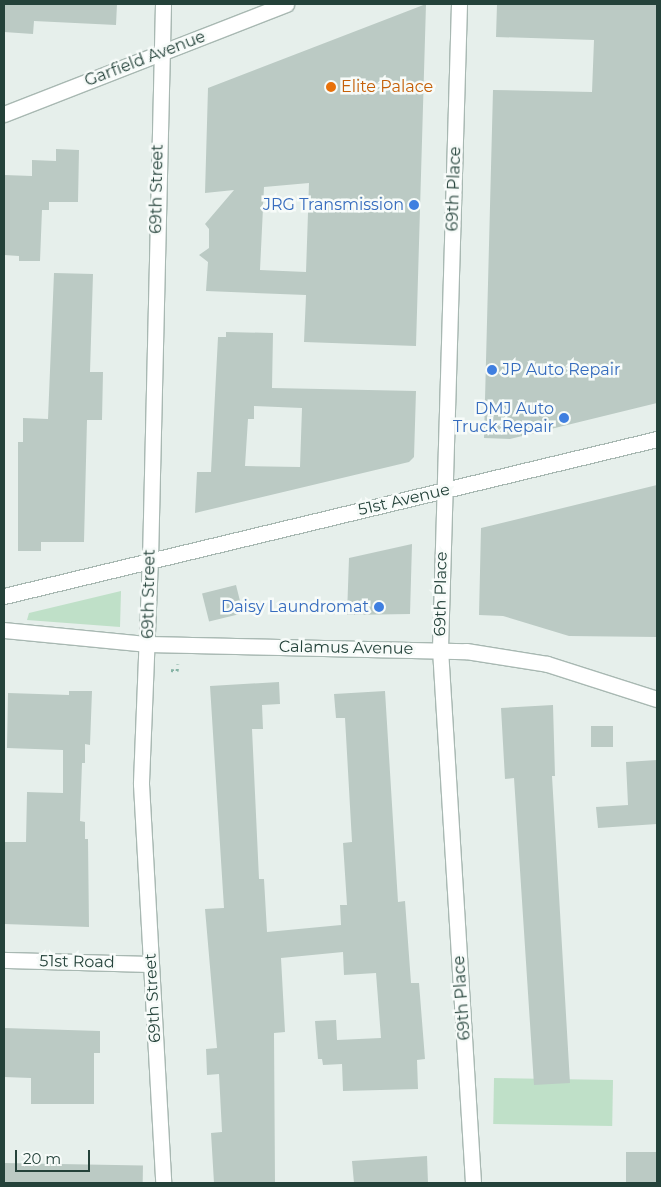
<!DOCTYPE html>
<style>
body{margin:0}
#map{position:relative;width:661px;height:1187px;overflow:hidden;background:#e6efeb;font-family:Montserrat,sans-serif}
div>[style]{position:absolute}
.green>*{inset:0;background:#bfe0c8;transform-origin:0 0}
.building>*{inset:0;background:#bbcac4;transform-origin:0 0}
.path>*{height:3px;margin-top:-1.5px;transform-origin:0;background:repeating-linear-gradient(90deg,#86b3a5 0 2.5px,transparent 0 6.5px)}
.roads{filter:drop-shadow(1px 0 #a8b8b2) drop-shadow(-1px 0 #a8b8b2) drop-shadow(0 1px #a8b8b2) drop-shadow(0 -1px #a8b8b2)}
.street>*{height:15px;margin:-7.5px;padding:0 7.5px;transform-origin:7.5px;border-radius:7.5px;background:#fff}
.secondary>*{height:15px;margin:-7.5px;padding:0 7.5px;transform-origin:7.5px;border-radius:7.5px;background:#fff}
.dots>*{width:14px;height:14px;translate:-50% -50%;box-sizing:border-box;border:2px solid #f7fbf9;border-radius:50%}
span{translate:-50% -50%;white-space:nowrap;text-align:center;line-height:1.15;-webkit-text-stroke:5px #f7fbf9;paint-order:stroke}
.street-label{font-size:16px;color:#24423a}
.food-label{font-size:16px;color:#c56008}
.left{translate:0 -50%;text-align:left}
.shop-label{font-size:16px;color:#366cbe}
.right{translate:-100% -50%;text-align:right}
.frame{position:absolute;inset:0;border:5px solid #24423a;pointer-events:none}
.scale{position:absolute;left:15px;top:1150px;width:75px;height:22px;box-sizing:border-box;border:2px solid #24423a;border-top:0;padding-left:6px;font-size:15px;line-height:18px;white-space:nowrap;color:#24423a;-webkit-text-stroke:4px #f7fbf9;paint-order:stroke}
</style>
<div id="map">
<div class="green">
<i style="clip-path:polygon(121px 591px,120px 627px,27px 620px,29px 613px)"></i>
<i style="left:613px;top:1080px;width:46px;height:119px;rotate:91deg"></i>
</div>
<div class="building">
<i style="clip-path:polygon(4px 4px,117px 4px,116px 25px,34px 21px,33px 34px,4px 32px)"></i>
<i style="clip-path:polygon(evenodd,426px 4px,416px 346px,304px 342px,306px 295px,206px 291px,208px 262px,199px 255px,209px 248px,209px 229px,205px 224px,234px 190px,205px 193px,208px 88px,426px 4px,309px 183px,306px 272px,260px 270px,264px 187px,309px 183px)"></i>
<i style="clip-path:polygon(497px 4px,657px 4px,657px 403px,510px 439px,484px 438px,493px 90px,592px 92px,594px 40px,496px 37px)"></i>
<i style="clip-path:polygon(56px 149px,79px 150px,78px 202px,49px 202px,49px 210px,42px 210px,40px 261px,19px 261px,19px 256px,4px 255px,4px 175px,32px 176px,32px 160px,56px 161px)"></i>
<i style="clip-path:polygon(54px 273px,93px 274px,90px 372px,103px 372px,102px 420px,87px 420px,84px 542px,41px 542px,41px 551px,18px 551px,18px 442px,23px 442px,23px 418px,48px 419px)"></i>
<i style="clip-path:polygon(evenodd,226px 332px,273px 333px,272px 388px,416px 391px,414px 457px,409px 462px,195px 513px,197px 472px,211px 472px,218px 337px,226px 337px,226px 332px,254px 406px,302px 408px,300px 467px,245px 466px,248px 419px,254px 419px,254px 406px)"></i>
<i style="clip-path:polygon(657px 485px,657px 637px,569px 636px,503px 616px,479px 615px,481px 528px)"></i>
<i style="clip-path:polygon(412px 544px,410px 614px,347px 615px,349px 558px)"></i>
<i style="left:236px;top:585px;width:29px;height:35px;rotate:76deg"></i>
<i style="clip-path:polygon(279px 682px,280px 704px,262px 705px,263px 729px,252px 729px,259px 879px,264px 879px,267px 932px,341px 925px,340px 905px,347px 905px,343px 843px,352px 842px,345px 718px,336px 718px,334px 694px,385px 691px,398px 902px,405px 901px,411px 983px,419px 983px,425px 1059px,417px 1060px,418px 1089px,343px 1091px,342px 1064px,323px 1065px,322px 1059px,318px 1059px,315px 1021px,336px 1020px,337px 1040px,381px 1038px,376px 973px,344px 975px,343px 952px,281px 958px,285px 1032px,274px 1033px,275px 1183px,214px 1183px,211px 1133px,222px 1132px,219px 1074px,207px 1075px,206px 1049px,217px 1048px,205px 909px,224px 908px,210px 686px)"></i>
<i style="clip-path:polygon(69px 691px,92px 691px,90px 745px,85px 744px,85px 763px,82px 763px,80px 821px,85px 822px,85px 839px,88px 839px,89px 927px,4px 924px,4px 842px,26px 842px,27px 792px,63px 793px,63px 750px,7px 748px,8px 693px,69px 695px)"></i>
<i style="clip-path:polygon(553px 705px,555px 776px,552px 776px,570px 1083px,534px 1085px,514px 778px,505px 779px,501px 708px)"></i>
<i style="left:591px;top:726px;width:22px;height:21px"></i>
<i style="clip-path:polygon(657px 760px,657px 824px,598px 828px,596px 807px,628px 805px,626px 762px)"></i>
<i style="clip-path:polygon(4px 1028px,100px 1031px,100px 1053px,94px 1053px,94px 1104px,31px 1104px,31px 1078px,4px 1077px)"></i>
<i style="left:657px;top:1152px;width:31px;height:31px;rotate:90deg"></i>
<i style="clip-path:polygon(427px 1156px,428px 1183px,354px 1183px,352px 1161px)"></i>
<i style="left:4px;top:1163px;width:139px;height:20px;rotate:1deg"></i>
</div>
<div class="path">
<i style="left:171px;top:670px;width:6px;rotate:9deg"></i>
<i style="left:177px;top:671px;width:7px;rotate:-82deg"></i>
</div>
<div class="roads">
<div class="street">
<i style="left:459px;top:4px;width:645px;rotate:91.69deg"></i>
<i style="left:440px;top:649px;width:535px;rotate:86.46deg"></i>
<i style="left:4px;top:114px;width:303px;rotate:-21.3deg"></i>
<i style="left:148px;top:644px;width:318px;rotate:1.3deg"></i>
<i style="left:466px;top:651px;width:82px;rotate:9.1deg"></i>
<i style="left:547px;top:664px;width:115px;rotate:17.7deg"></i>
<i style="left:4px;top:960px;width:147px;rotate:1.6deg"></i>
</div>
<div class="secondary">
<i style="left:163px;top:4px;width:554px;rotate:91.34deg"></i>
<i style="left:150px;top:558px;width:226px;rotate:92.3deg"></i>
<i style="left:141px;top:784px;width:400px;rotate:86.8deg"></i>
<i style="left:4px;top:596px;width:672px;rotate:-13.52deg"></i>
<i style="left:4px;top:630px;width:145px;rotate:5.6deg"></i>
</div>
</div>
<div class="dots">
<i style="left:331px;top:87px;background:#e8710a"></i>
<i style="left:414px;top:205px;background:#3f7fe0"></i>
<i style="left:492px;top:370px;background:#3f7fe0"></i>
<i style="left:564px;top:418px;background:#3f7fe0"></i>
<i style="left:379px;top:607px;background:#3f7fe0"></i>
</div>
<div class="street-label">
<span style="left:145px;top:59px;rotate:-21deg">Garfield Avenue</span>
<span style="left:157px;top:189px;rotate:-89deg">69th Street</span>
<span style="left:454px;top:189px;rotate:-88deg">69th Place</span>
<span style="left:404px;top:500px;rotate:-13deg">51st Avenue</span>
<span style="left:149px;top:594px;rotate:-89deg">69th Street</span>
<span style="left:441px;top:594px;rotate:-89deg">69th Place</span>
<span style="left:346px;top:648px;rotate:1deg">Calamus Avenue</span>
<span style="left:77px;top:962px;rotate:1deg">51st Road</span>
<span style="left:153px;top:998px;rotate:-93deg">69th Street</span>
<span style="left:462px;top:998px;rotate:-94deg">69th Place</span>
</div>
<div class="food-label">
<span class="left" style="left:341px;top:87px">Elite Palace</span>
</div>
<div class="shop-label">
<span class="right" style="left:404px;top:205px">JRG Transmission</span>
<span class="left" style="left:502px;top:370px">JP Auto Repair</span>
<span class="right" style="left:554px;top:418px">DMJ Auto<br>Truck Repair</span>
<span class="right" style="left:369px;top:607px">Daisy Laundromat</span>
</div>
<div class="frame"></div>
<div class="scale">20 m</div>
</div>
